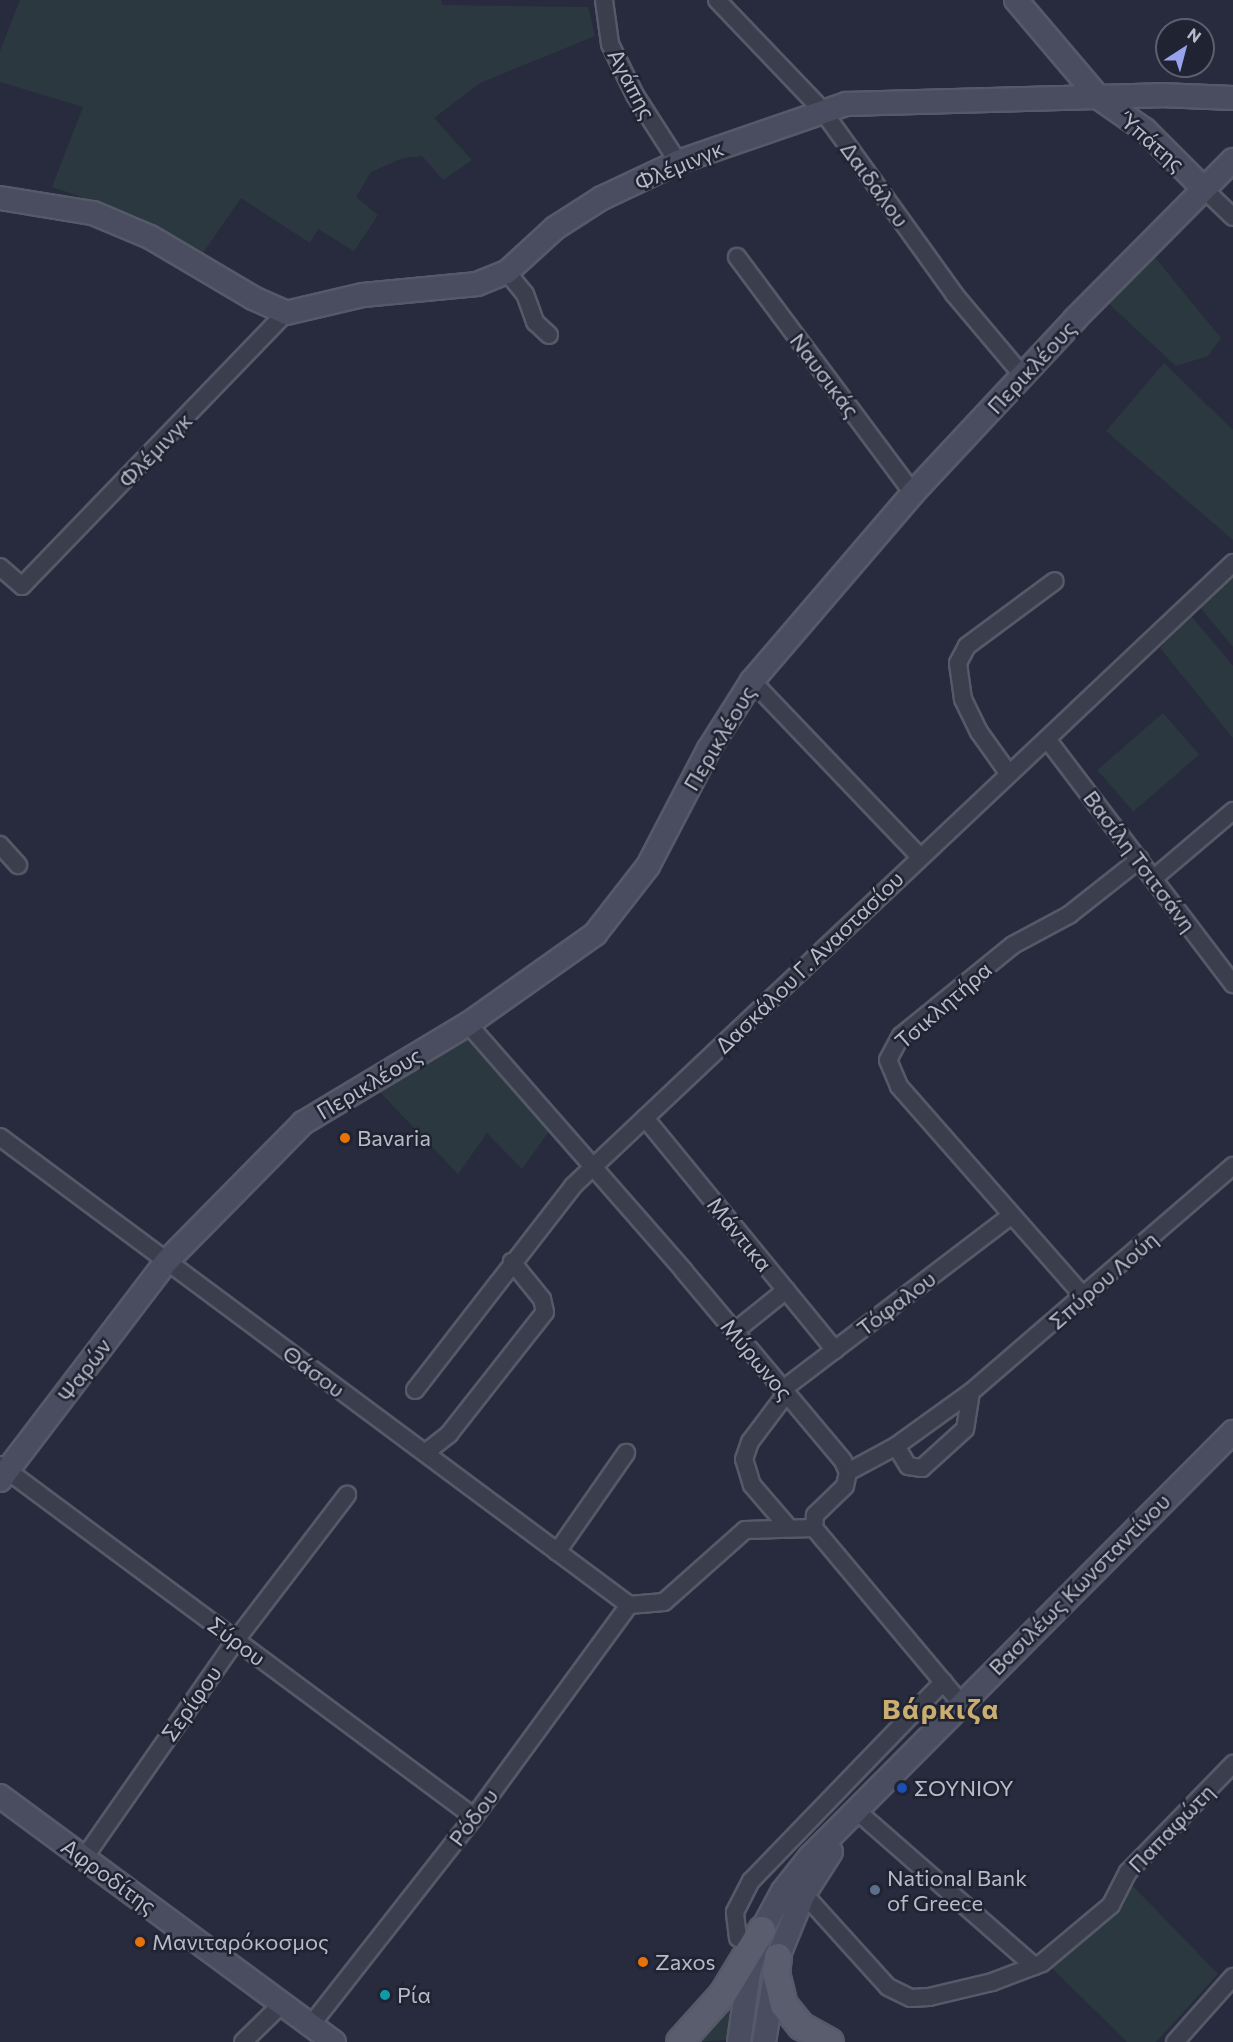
<!DOCTYPE html>
<meta charset="utf-8">
<style>
body{margin:0}
#map{position:relative;width:1233px;height:2042px;overflow:hidden;background:#282b3d;font-family:Commissioner,sans-serif}
div>[style]{position:absolute}
.green>*{inset:0;background:#2b383f;transform-origin:0 0}
.roads{filter:drop-shadow(2px 0 #565968) drop-shadow(-2px 0 #565968) drop-shadow(0 2px #565968) drop-shadow(0 -2px #565968)}
.street>*{height:16px;margin:-8px;padding:0 8px;transform-origin:8px;border-radius:8px;background:#3b3e4d}
.secondary>*{height:22px;margin:-11px;padding:0 11px;transform-origin:11px;border-radius:11px;background:#4a4d60}
.primary>*{height:26px;margin:-13px;padding:0 13px;transform-origin:13px;border-radius:13px;background:#5a5d6d}
.dots>*{width:16px;height:16px;translate:-50% -50%;box-sizing:border-box;border:3px solid #202332;border-radius:50%}
span{translate:-50% -50%;white-space:nowrap;text-align:center;line-height:1.15;-webkit-text-stroke:5px #202332;paint-order:stroke}
.street-label{font-size:22px;color:#b8bac8}
.poi-label{font-size:22px;color:#b8bac8}
.left{translate:0 -50%;text-align:left}
.district-label{font-size:28px;color:#caae71;font-weight:700;letter-spacing:1.5px}
.north{position:absolute;left:1155px;top:18px;width:60px;height:60px;box-sizing:border-box;background:#202332;border:2px solid #5d5f6e;border-radius:50%;rotate:36deg;font-size:16px;font-weight:700;line-height:24px;text-align:center;color:#b8bac8}
.north::after{content:'';display:block;margin:auto;width:21px;height:27px;background:#98a3ed;clip-path:polygon(50% 0,100% 100%,50% 72%,0 100%)}
</style>
<div id="map">
<div class="green">
<i style="clip-path:polygon(20px 0,441px 0,443px 5px,588px 7px,595px 36px,480px 83px,434px 118px,472px 160px,443px 180px,422px 156px,403px 158px,371px 172px,356px 197px,378px 215px,354px 251px,318px 229px,310px 243px,241px 198px,203px 253px,136px 216px,52px 187px,83px 107px,0 82px,0 51px)"></i>
<i style="clip-path:polygon(1153px 255px,1221px 338px,1208px 356px,1176px 366px,1108px 303px)"></i>
<i style="clip-path:polygon(1164px 363px,1233px 430px,1233px 540px,1106px 431px)"></i>
<i style="clip-path:polygon(1233px 574px,1233px 647px,1199px 606px)"></i>
<i style="clip-path:polygon(1191px 616px,1233px 666px,1233px 738px,1160px 648px)"></i>
<i style="left:1163px;top:713px;width:55px;height:87px;rotate:49deg"></i>
<i style="clip-path:polygon(476px 1027px,555px 1123px,522px 1169px,487px 1133px,458px 1174px,377px 1089px)"></i>
<i style="clip-path:polygon(1131px 1884px,1218px 1974px,1156px 2042px,1127px 2042px,1050px 1966px,1122px 1909px)"></i>
<i style="clip-path:polygon(738px 1988px,730px 2040px,694px 2042px)"></i>
</div>
<div class="roads">
<div class="street">
<i style="left:604px;top:0;width:44px;rotate:82.2deg"></i>
<i style="left:610px;top:44px;width:57px;rotate:63.9deg"></i>
<i style="left:635px;top:95px;width:80px;rotate:57.3deg"></i>
<i style="left:717px;top:0;width:152px;rotate:46.3deg"></i>
<i style="left:822px;top:110px;width:226px;rotate:54.3deg"></i>
<i style="left:954px;top:294px;width:107px;rotate:49.9deg"></i>
<i style="left:1204px;top:189px;width:40px;rotate:44deg"></i>
<i style="left:737px;top:257px;width:294px;rotate:53.3deg"></i>
<i style="left:507px;top:272px;width:28px;rotate:51deg"></i>
<i style="left:525px;top:294px;width:30px;rotate:70deg"></i>
<i style="left:535px;top:322px;width:19px;rotate:43deg"></i>
<i style="left:0;top:567px;width:29px;rotate:41deg"></i>
<i style="left:22px;top:586px;width:380px;rotate:-46deg"></i>
<i style="left:752px;top:681px;width:243px;rotate:46.3deg"></i>
<i style="left:1047px;top:739px;width:308px;rotate:52.8deg"></i>
<i style="left:1009px;top:774px;width:52px;rotate:-125.5deg"></i>
<i style="left:979px;top:732px;width:37px;rotate:-116deg"></i>
<i style="left:963px;top:699px;width:36px;rotate:-98deg"></i>
<i style="left:958px;top:663px;width:19px;rotate:-62deg"></i>
<i style="left:967px;top:646px;width:109px;rotate:-36.5deg"></i>
<i style="left:0;top:845px;width:27px;rotate:48deg"></i>
<i style="left:1154px;top:878px;width:104px;rotate:-40.3deg"></i>
<i style="left:468px;top:1024px;width:327px;rotate:48.8deg"></i>
<i style="left:683px;top:1270px;width:249px;rotate:50deg"></i>
<i style="left:843px;top:1461px;width:12px;rotate:66deg"></i>
<i style="left:848px;top:1472px;width:14px;rotate:102deg"></i>
<i style="left:845px;top:1486px;width:42px;rotate:136deg"></i>
<i style="left:815px;top:1515px;width:13px;rotate:94deg"></i>
<i style="left:814px;top:1528px;width:227px;rotate:50deg"></i>
<i style="left:645px;top:1118px;width:300px;rotate:50.7deg"></i>
<i style="left:0;top:1137px;width:784px;rotate:36.65deg"></i>
<i style="left:1085px;top:1298px;width:282px;rotate:-131.3deg"></i>
<i style="left:899px;top:1086px;width:28px;rotate:-113deg"></i>
<i style="left:888px;top:1060px;width:27px;rotate:-62deg"></i>
<i style="left:901px;top:1036px;width:144px;rotate:-39.1deg"></i>
<i style="left:1013px;top:945px;width:64px;rotate:-28.2deg"></i>
<i style="left:1069px;top:915px;width:90px;rotate:-38.3deg"></i>
<i style="left:734px;top:1332px;width:67px;rotate:-38.9deg"></i>
<i style="left:415px;top:1390px;width:258px;rotate:-52.2deg"></i>
<i style="left:573px;top:1186px;width:908px;rotate:-43.35deg"></i>
<i style="left:782px;top:1390px;width:287px;rotate:-37.3deg"></i>
<i style="left:971px;top:1392px;width:37px;rotate:99deg"></i>
<i style="left:965px;top:1429px;width:58px;rotate:137.8deg"></i>
<i style="left:922px;top:1468px;width:14px;rotate:-172deg"></i>
<i style="left:908px;top:1466px;width:23px;rotate:-121deg"></i>
<i style="left:896px;top:1446px;width:92px;rotate:-35.8deg"></i>
<i style="left:971px;top:1392px;width:346px;rotate:-40.8deg"></i>
<i style="left:786px;top:1394px;width:60px;rotate:126.9deg"></i>
<i style="left:750px;top:1442px;width:18px;rotate:109deg"></i>
<i style="left:744px;top:1459px;width:27px;rotate:73deg"></i>
<i style="left:752px;top:1485px;width:57px;rotate:49.3deg"></i>
<i style="left:425px;top:1453px;width:31px;rotate:-38deg"></i>
<i style="left:449px;top:1434px;width:155px;rotate:-51.8deg"></i>
<i style="left:545px;top:1312px;width:13px;rotate:-103deg"></i>
<i style="left:542px;top:1299px;width:48px;rotate:-129deg"></i>
<i style="left:0;top:1465px;width:590px;rotate:36.6deg"></i>
<i style="left:848px;top:1472px;width:55px;rotate:-28.4deg"></i>
<i style="left:557px;top:1552px;width:121px;rotate:-55.1deg"></i>
<i style="left:629px;top:1605px;width:35px;rotate:-5deg"></i>
<i style="left:664px;top:1602px;width:108px;rotate:-41.6deg"></i>
<i style="left:745px;top:1530px;width:69px;rotate:-1.7deg"></i>
<i style="left:858px;top:1812px;width:234px;rotate:41.2deg"></i>
<i style="left:84px;top:1858px;width:266px;rotate:-55.1deg"></i>
<i style="left:236px;top:1640px;width:183px;rotate:-52.6deg"></i>
<i style="left:804px;top:1894px;width:125px;rotate:47.9deg"></i>
<i style="left:888px;top:1987px;width:25px;rotate:26deg"></i>
<i style="left:911px;top:1998px;width:18px;rotate:-3deg"></i>
<i style="left:929px;top:1997px;width:65px;rotate:-13.4deg"></i>
<i style="left:992px;top:1982px;width:53px;rotate:-20.8deg"></i>
<i style="left:1042px;top:1963px;width:90px;rotate:-40deg"></i>
<i style="left:1111px;top:1905px;width:37px;rotate:-63deg"></i>
<i style="left:1128px;top:1872px;width:151px;rotate:-45.8deg"></i>
<i style="left:738px;top:1938px;width:26px;rotate:-97deg"></i>
<i style="left:735px;top:1912px;width:35px;rotate:-63deg"></i>
<i style="left:751px;top:1881px;width:277px;rotate:-46deg"></i>
<i style="left:311px;top:2025px;width:264px;rotate:-51.9deg"></i>
<i style="left:474px;top:1817px;width:263px;rotate:-53.8deg"></i>
<i style="left:243px;top:2042px;width:54px;rotate:-44.3deg"></i>
<i style="left:1175px;top:2042px;width:87px;rotate:-48.3deg"></i>
</div>
<div class="secondary">
<i style="left:1016px;top:0;width:128px;rotate:49.7deg"></i>
<i style="left:1099px;top:98px;width:56px;rotate:34.8deg"></i>
<i style="left:1145px;top:130px;width:83px;rotate:45deg"></i>
<i style="left:0;top:198px;width:94px;rotate:9.2deg"></i>
<i style="left:93px;top:213px;width:62px;rotate:22.8deg"></i>
<i style="left:150px;top:237px;width:120px;rotate:30.6deg"></i>
<i style="left:253px;top:298px;width:36px;rotate:24deg"></i>
<i style="left:286px;top:313px;width:79px;rotate:-13.2deg"></i>
<i style="left:363px;top:295px;width:115px;rotate:-5.5deg"></i>
<i style="left:477px;top:284px;width:32px;rotate:-22deg"></i>
<i style="left:507px;top:272px;width:65px;rotate:-42.5deg"></i>
<i style="left:555px;top:228px;width:56px;rotate:-32.6deg"></i>
<i style="left:602px;top:198px;width:84px;rotate:-25.3deg"></i>
<i style="left:678px;top:162px;width:178px;rotate:-19deg"></i>
<i style="left:846px;top:104px;width:314px;rotate:-1.6deg"></i>
<i style="left:1160px;top:95px;width:73px;rotate:2.4deg"></i>
<i style="left:0;top:1480px;width:275px;rotate:-52.7deg"></i>
<i style="left:167px;top:1261px;width:194px;rotate:-45.4deg"></i>
<i style="left:303px;top:1123px;width:192px;rotate:-31deg"></i>
<i style="left:468px;top:1024px;width:156px;rotate:-35.3deg"></i>
<i style="left:595px;top:934px;width:86px;rotate:-52.1deg"></i>
<i style="left:648px;top:866px;width:132px;rotate:-62.5deg"></i>
<i style="left:709px;top:749px;width:80px;rotate:-57.7deg"></i>
<i style="left:752px;top:681px;width:248px;rotate:-49.4deg"></i>
<i style="left:913px;top:493px;width:238px;rotate:-47deg"></i>
<i style="left:1075px;top:319px;width:224px;rotate:-45.2deg"></i>
<i style="left:0;top:1796px;width:415px;rotate:36.4deg"></i>
<i style="left:739px;top:2042px;width:71px;rotate:-81.9deg"></i>
<i style="left:749px;top:1972px;width:44px;rotate:-72.8deg"></i>
<i style="left:762px;top:1930px;width:44px;rotate:-61.7deg"></i>
<i style="left:783px;top:1891px;width:43px;rotate:-51.5deg"></i>
<i style="left:810px;top:1857px;width:600px;rotate:-45.14deg"></i>
<i style="left:764px;top:2042px;width:86px;rotate:-80.6deg"></i>
<i style="left:778px;top:1957px;width:68px;rotate:-67.6deg"></i>
<i style="left:804px;top:1894px;width:50px;rotate:-57.3deg"></i>
</div>
<div class="primary">
<i style="left:778px;top:1957px;width:16px;rotate:97deg"></i>
<i style="left:776px;top:1973px;width:33px;rotate:76deg"></i>
<i style="left:784px;top:2005px;width:27px;rotate:51deg"></i>
<i style="left:801px;top:2026px;width:33px;rotate:29deg"></i>
<i style="left:680px;top:2042px;width:64px;rotate:-48.1deg"></i>
<i style="left:723px;top:1994px;width:75px;rotate:-58.6deg"></i>
</div>
</div>
<div class="dots">
<i style="left:345px;top:1138px;background:#e8710a"></i>
<i style="left:902px;top:1788px;background:#1a4fb4"></i>
<i style="left:875px;top:1890px;background:#5c6f8a"></i>
<i style="left:140px;top:1942px;background:#e8710a"></i>
<i style="left:643px;top:1962px;background:#e8710a"></i>
<i style="left:385px;top:1995px;background:#0f9aa8"></i>
</div>
<div class="street-label">
<span style="left:632px;top:84px;rotate:62deg">Αγάπης</span>
<span style="left:1153px;top:142px;rotate:41deg">Ύπάτης</span>
<span style="left:679px;top:165px;rotate:-23deg">Φλέμινγκ</span>
<span style="left:875px;top:184px;rotate:54deg">Δαιδάλου</span>
<span style="left:1031px;top:367px;rotate:-47deg">Περικλέους</span>
<span style="left:825px;top:375px;rotate:53deg">Ναυσικάς</span>
<span style="left:155px;top:450px;rotate:-46deg">Φλέμινγκ</span>
<span style="left:719px;top:738px;rotate:-59deg">Περικλέους</span>
<span style="left:1140px;top:861px;rotate:53deg">Βασίλη Τσιτσάνη</span>
<span style="left:809px;top:962px;rotate:-44deg">Δασκάλου Γ. Αναστασίου</span>
<span style="left:943px;top:1005px;rotate:-41deg">Τσικλητήρα</span>
<span style="left:369px;top:1083px;rotate:-31deg">Περικλέους</span>
<span style="left:740px;top:1234px;rotate:51deg">Μάντικα</span>
<span style="left:1103px;top:1280px;rotate:-41deg">Σπύρου Λούη</span>
<span style="left:896px;top:1303px;rotate:-37deg">Τόφαλου</span>
<span style="left:757px;top:1359px;rotate:50deg">Μύρωνος</span>
<span style="left:84px;top:1370px;rotate:-53deg">Ψαρών</span>
<span style="left:314px;top:1371px;rotate:37deg">Θάσου</span>
<span style="left:1079px;top:1584px;rotate:-45deg">Βασιλέως Κωνσταντίνου</span>
<span style="left:237px;top:1641px;rotate:37deg">Σύρου</span>
<span style="left:191px;top:1703px;rotate:-55deg">Σερίφου</span>
<span style="left:473px;top:1817px;rotate:-53deg">Ρόδου</span>
<span style="left:1171px;top:1828px;rotate:-46deg">Παπαφώτη</span>
<span style="left:109px;top:1876px;rotate:36deg">Αφροδίτης</span>
</div>
<div class="poi-label">
<span class="left" style="left:357px;top:1138px">Bavaria</span>
<span class="left" style="left:914px;top:1788px">ΣΟΥΝΙΟΥ</span>
<span class="left" style="left:887px;top:1890px">National Bank<br>of Greece</span>
<span class="left" style="left:152px;top:1942px">Μανιταρόκοσμος</span>
<span class="left" style="left:655px;top:1962px">Zaxos</span>
<span class="left" style="left:397px;top:1995px">Ρία</span>
</div>
<div class="district-label">
<span style="left:941px;top:1708px">Βάρκιζα</span>
</div>
<div class="north">N</div>
</div>
